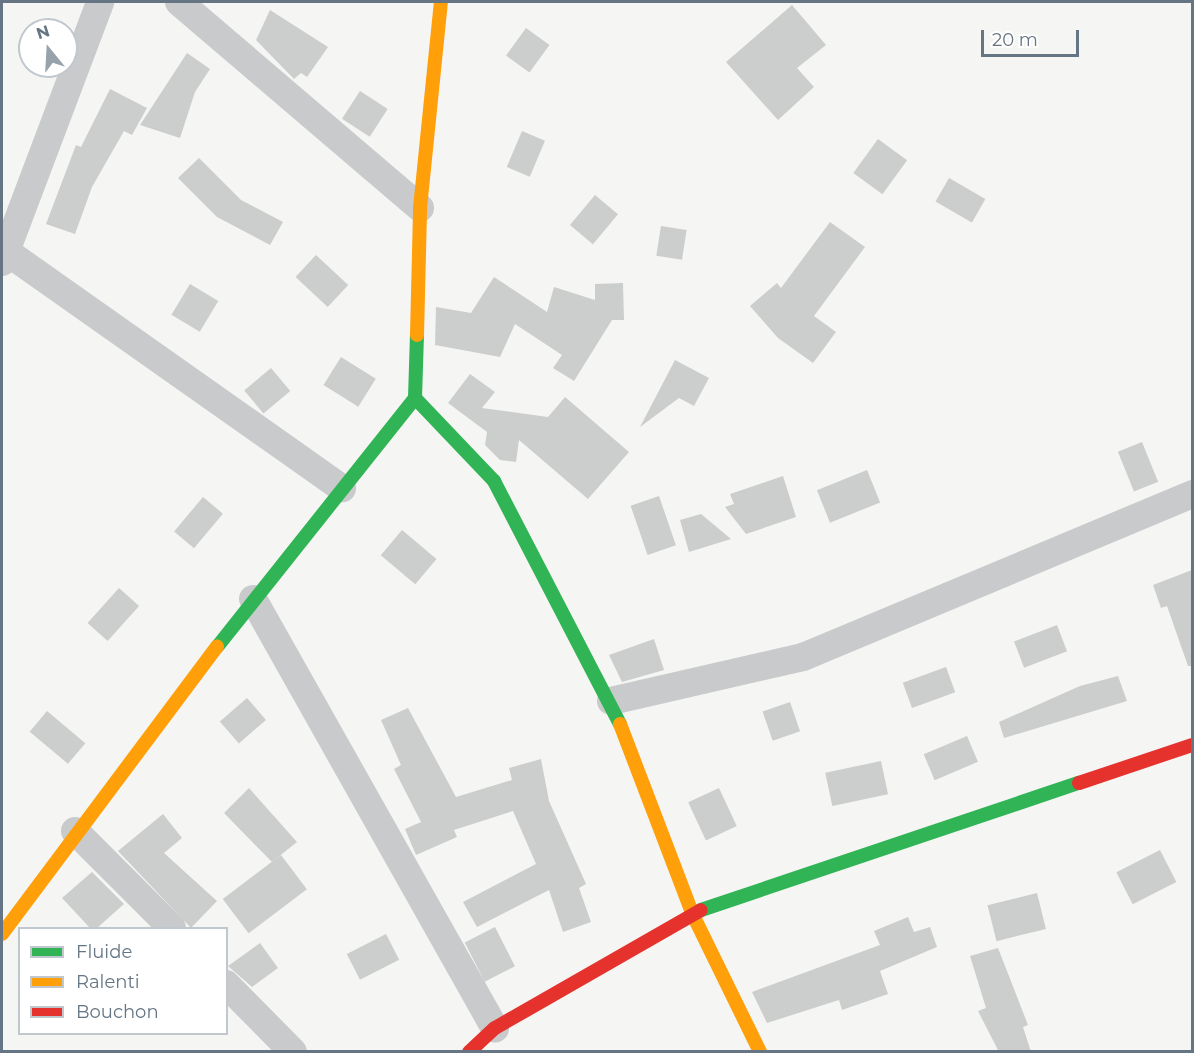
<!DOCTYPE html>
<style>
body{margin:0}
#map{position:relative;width:1194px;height:1053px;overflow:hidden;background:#f5f5f3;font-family:Montserrat,sans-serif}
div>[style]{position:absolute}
.building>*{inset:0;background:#cccdcd;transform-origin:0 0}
.street>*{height:28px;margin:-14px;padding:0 14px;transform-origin:14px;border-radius:14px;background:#c9cacb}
.fast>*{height:14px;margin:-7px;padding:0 7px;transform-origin:7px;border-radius:7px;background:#30b455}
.slow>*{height:14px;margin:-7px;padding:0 7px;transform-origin:7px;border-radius:7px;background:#ff9f0a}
.jam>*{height:14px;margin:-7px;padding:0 7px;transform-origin:7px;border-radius:7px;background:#e5322d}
span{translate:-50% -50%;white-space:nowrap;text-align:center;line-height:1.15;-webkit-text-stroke:6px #fff;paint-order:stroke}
.frame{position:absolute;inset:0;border:3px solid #657583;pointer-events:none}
.legend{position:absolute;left:18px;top:927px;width:210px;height:108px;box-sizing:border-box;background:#fff;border:2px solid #c1c8cd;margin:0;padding:8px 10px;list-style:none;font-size:18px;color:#657583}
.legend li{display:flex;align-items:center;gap:12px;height:30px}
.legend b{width:30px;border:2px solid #c1c8cd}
.north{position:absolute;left:18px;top:18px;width:60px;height:60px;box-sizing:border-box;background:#fff;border:2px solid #c1c8cd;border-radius:50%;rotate:342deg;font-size:16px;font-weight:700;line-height:24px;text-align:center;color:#657583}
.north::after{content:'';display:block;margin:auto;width:21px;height:27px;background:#97a2aa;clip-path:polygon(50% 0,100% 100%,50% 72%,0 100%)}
.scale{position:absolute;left:981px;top:30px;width:98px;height:27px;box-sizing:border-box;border:3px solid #657583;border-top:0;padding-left:8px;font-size:18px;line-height:21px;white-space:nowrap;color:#657583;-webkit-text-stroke:4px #fff;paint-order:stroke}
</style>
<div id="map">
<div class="building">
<i style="clip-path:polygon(792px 5px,826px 45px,797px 68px,814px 87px,778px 120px,726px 62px)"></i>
<i style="clip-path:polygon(270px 10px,328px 47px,307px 77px,301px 73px,294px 79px,256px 40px)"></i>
<i style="left:526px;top:28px;width:29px;height:34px;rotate:36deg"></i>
<i style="clip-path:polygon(187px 53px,210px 69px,195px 92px,180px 138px,140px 125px)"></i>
<i style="clip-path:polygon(110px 89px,147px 108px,132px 135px,124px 131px,92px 187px,75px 234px,46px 224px,76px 145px,81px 147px)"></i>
<i style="left:360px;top:91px;width:33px;height:33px;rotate:33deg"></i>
<i style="left:522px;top:131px;width:25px;height:39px;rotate:23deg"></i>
<i style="left:878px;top:139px;width:36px;height:42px;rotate:36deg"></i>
<i style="clip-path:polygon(199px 158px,241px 200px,283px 222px,270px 245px,217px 217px,178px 178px)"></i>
<i style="left:949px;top:178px;width:42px;height:27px;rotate:30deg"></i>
<i style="left:595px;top:195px;width:30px;height:39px;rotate:40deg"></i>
<i style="clip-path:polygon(830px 222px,865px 247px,814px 316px,836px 332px,813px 363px,778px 338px,750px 306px,777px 283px,781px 288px)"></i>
<i style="left:661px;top:226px;width:26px;height:30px;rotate:9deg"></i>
<i style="left:316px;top:255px;width:44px;height:30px;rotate:43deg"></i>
<i style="clip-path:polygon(494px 277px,547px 312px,554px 287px,595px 300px,595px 284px,623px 283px,624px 320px,612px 320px,574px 381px,553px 368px,562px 355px,515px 324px,500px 357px,435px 345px,436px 307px,471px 313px)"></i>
<i style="left:190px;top:284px;width:33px;height:36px;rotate:31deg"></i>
<i style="left:341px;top:357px;width:41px;height:33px;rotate:32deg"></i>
<i style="clip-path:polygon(675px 360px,709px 378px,694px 406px,679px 398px,640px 427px)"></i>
<i style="left:271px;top:368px;width:30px;height:35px;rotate:50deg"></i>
<i style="clip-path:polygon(470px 374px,495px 392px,482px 408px,548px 417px,565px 397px,629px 452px,588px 499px,519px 440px,516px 462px,500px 460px,485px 445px,487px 432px,448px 403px)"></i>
<i style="left:1142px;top:442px;width:43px;height:26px;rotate:68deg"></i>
<i style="left:867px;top:470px;width:35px;height:54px;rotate:68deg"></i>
<i style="clip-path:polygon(783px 476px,796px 517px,746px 534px,725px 507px,734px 504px,730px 494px)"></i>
<i style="left:659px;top:496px;width:52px;height:30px;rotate:71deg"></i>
<i style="left:203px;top:497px;width:26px;height:45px;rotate:40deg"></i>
<i style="clip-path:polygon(701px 514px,731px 539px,689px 552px,680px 520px)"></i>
<i style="left:402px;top:530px;width:45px;height:33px;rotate:40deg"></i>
<i style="clip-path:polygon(1192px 570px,1192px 666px,1188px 666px,1167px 606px,1161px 608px,1153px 585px)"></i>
<i style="left:119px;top:588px;width:27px;height:47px;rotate:42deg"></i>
<i style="left:1057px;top:625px;width:28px;height:46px;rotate:69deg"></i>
<i style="clip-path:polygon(654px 639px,664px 670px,622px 682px,609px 655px)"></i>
<i style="left:946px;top:667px;width:27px;height:46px;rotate:70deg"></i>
<i style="clip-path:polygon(1118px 676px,1127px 701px,1004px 738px,999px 722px,1080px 686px)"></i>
<i style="left:247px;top:698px;width:29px;height:36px;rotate:49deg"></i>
<i style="left:790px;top:702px;width:31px;height:29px;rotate:71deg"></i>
<i style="clip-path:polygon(408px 708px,456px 797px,512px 780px,509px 768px,541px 759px,549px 801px,586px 884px,579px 888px,591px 922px,563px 932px,549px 890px,477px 927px,463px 902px,536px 864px,513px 811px,454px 830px,457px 837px,416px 855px,405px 829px,421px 822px,394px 769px,401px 765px,381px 720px)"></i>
<i style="left:47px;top:711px;width:50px;height:27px;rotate:40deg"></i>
<i style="left:967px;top:736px;width:28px;height:47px;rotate:67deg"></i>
<i style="left:881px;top:761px;width:34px;height:57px;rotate:78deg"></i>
<i style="clip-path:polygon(249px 788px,297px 842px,272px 862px,224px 813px)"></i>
<i style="left:719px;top:788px;width:42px;height:34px;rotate:65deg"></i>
<i style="clip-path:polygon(163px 814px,182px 838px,164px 853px,217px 901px,191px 928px,118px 851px)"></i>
<i style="left:1160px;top:850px;width:36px;height:49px;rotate:63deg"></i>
<i style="left:281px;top:855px;width:43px;height:73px;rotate:53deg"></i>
<i style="clip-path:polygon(92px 872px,124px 904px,97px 928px,90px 928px,62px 898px)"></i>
<i style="left:1037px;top:893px;width:37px;height:51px;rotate:76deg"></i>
<i style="clip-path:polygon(908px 917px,914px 932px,930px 927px,937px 947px,880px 971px,888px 994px,842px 1010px,839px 1000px,767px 1023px,752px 992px,880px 945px,874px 931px)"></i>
<i style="left:495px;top:927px;width:44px;height:34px;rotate:63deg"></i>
<i style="left:386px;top:934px;width:29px;height:44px;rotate:63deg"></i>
<i style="clip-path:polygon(260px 943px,278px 968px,252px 987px,228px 966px)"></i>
<i style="clip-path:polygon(998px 948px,1028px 1025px,1023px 1027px,1031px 1052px,999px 1052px,978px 1011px,986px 1008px,970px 956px)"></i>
</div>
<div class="street">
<i style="left:179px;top:2px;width:317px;rotate:40.5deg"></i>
<i style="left:7px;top:252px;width:410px;rotate:35.2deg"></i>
<i style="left:2px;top:262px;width:278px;rotate:-69.3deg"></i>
<i style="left:253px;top:599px;width:493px;rotate:60.6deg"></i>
<i style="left:611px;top:701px;width:197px;rotate:-12.9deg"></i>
<i style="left:803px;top:657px;width:422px;rotate:-22.7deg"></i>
<i style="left:75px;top:831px;width:137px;rotate:45deg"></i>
<i style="left:226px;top:984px;width:95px;rotate:45.4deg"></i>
</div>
<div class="fast">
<i style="left:415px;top:398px;width:115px;rotate:46.4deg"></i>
<i style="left:494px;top:481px;width:274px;rotate:62.6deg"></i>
<i style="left:217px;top:647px;width:318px;rotate:-51.5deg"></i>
<i style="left:415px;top:398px;width:63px;rotate:-88.2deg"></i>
<i style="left:701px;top:910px;width:399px;rotate:-18.6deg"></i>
</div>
<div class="slow">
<i style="left:417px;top:335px;width:127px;rotate:-88.6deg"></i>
<i style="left:420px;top:208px;width:207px;rotate:-84.2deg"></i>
<i style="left:620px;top:724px;width:202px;rotate:69.1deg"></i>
<i style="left:692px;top:913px;width:155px;rotate:63.9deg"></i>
<i style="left:2px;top:934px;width:359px;rotate:-53.2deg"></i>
</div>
<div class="jam">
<i style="left:1079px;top:783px;width:119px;rotate:-18.6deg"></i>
<i style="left:469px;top:1052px;width:35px;rotate:-43deg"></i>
<i style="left:495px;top:1028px;width:237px;rotate:-29.8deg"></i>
</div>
<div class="frame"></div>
<ul class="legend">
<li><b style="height:8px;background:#30b455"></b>Fluide</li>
<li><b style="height:8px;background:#ff9f0a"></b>Ralenti</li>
<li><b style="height:8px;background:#e5322d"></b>Bouchon</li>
</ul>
<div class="north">N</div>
<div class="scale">20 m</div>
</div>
